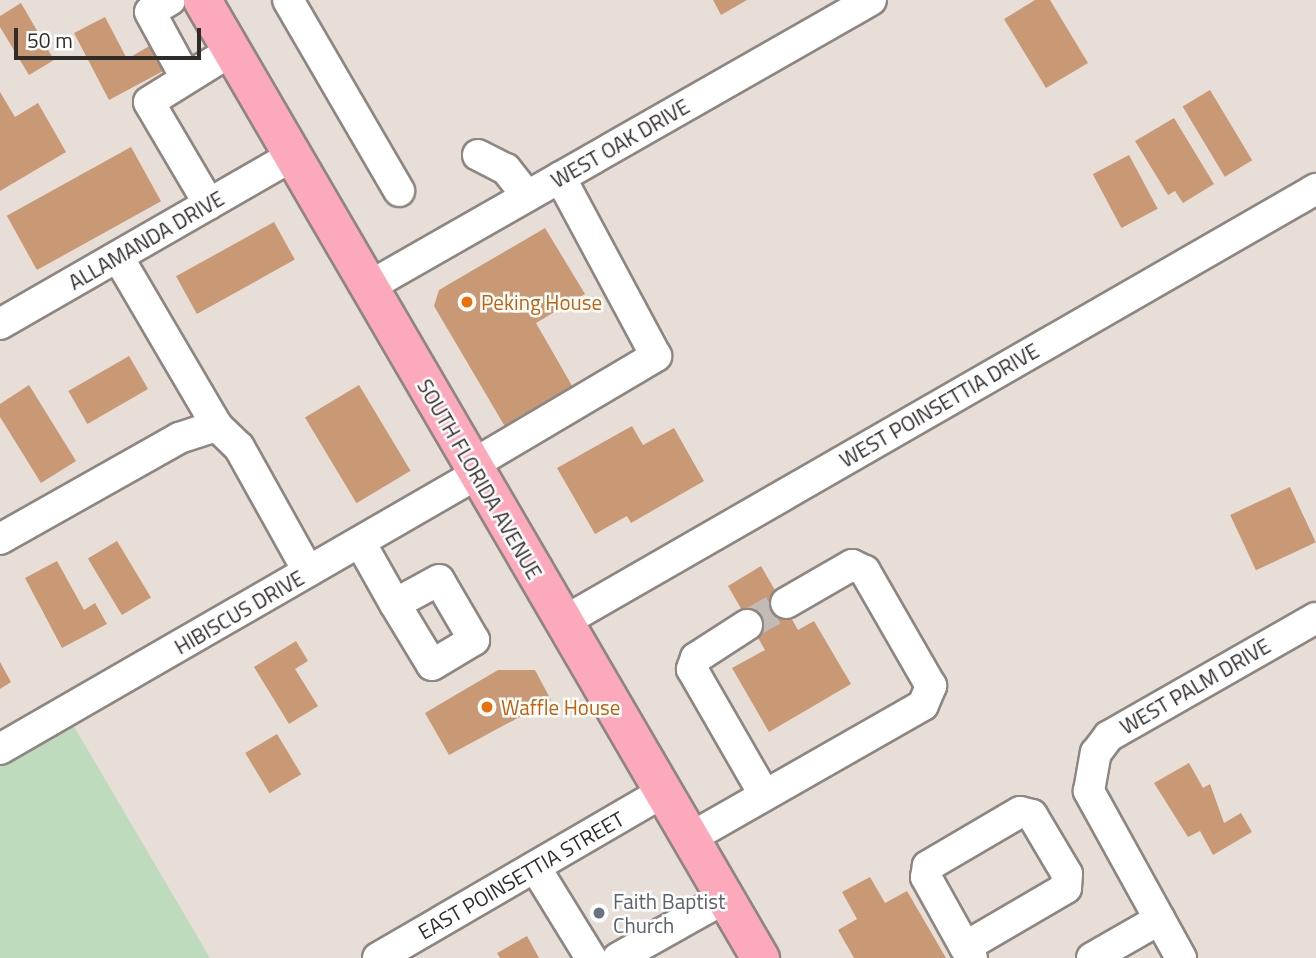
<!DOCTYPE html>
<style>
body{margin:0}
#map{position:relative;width:1316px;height:958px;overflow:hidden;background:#e7ded7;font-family:"Titillium Web",sans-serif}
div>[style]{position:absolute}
.green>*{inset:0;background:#bfdbbd}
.building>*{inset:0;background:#c99875;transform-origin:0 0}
.minor-tunnel>*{height:30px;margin-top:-15px;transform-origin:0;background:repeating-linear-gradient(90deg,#c2bab4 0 30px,transparent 0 45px)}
.roads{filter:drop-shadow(2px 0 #8e8680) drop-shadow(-2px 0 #8e8680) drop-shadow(0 2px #8e8680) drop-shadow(0 -2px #8e8680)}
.minor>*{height:30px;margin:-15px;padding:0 15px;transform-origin:15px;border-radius:15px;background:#fff}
.major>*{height:37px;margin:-18.5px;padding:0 18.5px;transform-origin:18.5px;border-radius:18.5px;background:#fda9bc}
.dots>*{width:19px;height:19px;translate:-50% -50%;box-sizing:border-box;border:4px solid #fff;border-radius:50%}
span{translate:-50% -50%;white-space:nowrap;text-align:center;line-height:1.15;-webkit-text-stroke:5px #fff;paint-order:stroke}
.street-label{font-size:21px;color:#2f2b29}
.food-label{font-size:21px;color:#c56008}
.left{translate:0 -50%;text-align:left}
.worship-label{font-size:21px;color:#5b616d}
.scale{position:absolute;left:14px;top:28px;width:187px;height:32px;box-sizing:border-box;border:4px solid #2f2b29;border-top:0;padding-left:9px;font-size:21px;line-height:24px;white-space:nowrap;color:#2f2b29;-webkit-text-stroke:5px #fff;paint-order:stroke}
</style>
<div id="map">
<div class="green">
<i style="clip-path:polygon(72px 723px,210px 958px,0 958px,0 766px)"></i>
</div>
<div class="building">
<i style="clip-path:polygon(713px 0,747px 0,721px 15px)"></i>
<i style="clip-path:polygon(1035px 0,1050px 0,1088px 63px,1046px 88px,1004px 19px)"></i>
<i style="clip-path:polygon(21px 3px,54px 60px,29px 75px,0 27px,0 16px)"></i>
<i style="clip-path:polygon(105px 17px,127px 59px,151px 45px,165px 70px,109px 100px,74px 33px)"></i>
<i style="left:1210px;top:90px;width:82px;height:32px;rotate:59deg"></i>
<i style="clip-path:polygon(0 92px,15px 117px,38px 103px,66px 152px,0 191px)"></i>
<i style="clip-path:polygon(1174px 118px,1214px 184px,1183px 203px,1175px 191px,1168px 195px,1135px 141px)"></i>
<i style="left:131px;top:147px;width:62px;height:142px;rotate:61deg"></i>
<i style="left:1129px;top:155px;width:61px;height:41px;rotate:62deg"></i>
<i style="left:274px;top:222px;width:43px;height:112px;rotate:61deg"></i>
<i style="clip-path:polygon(545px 228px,585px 294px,536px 323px,575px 391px,507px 430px,434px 306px,439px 290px)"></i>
<i style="left:129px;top:356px;width:38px;height:70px;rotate:60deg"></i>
<i style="clip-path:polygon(29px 385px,76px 461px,41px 483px,0 417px,0 404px)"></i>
<i style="left:359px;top:385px;width:100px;height:63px;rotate:59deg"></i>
<i style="clip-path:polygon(632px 426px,643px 445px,674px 428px,704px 481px,631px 523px,627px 516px,595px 534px,557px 468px)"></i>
<i style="left:1290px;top:487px;width:61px;height:66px;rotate:65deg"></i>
<i style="left:117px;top:541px;width:66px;height:34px;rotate:59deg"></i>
<i style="clip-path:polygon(57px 561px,84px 610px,95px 603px,107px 624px,62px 648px,25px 578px)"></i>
<i style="clip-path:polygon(761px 566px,798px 630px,814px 621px,851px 684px,769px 732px,732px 668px,765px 650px,728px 586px)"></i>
<i style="clip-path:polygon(296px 641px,308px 661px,295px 669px,318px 706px,289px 724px,254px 667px)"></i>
<i style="clip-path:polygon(0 662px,11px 682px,0 689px)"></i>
<i style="clip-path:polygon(498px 670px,535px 670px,551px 700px,449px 755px,425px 713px)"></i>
<i style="left:277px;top:734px;width:47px;height:37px;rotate:59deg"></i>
<i style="clip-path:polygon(1189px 763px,1203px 788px,1210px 784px,1224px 823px,1241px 813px,1252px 832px,1213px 855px,1200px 831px,1188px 837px,1154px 783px)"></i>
<i style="clip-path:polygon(870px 877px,885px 903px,907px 891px,946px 958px,854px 958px,838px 930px,857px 919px,842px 892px)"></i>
<i style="clip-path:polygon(527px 936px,539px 958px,500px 958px,497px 953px)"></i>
</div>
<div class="minor-tunnel">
<i style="left:747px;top:625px;width:45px;rotate:-29.4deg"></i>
</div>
<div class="roads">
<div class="minor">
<i style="left:170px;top:0;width:23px;rotate:149deg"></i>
<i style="left:150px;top:12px;width:75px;rotate:61.4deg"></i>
<i style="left:288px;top:0;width:221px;rotate:59.8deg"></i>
<i style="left:478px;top:155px;width:31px;rotate:27deg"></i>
<i style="left:506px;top:169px;width:34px;rotate:52deg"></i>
<i style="left:209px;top:204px;width:118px;rotate:-120.5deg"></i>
<i style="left:149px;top:102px;width:97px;rotate:-31.9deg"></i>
<i style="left:118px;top:257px;width:196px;rotate:59.6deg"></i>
<i style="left:368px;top:287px;width:579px;rotate:-29.71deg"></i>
<i style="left:0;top:324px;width:337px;rotate:-29.9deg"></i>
<i style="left:472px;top:465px;width:214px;rotate:-30.6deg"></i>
<i style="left:656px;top:356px;width:203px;rotate:-118.2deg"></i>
<i style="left:0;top:539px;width:206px;rotate:-29.4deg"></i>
<i style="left:179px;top:438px;width:40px;rotate:-18deg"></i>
<i style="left:217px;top:426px;width:30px;rotate:44deg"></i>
<i style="left:239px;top:447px;width:142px;rotate:60.9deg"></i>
<i style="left:360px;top:542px;width:71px;rotate:60.6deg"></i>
<i style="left:395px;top:604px;width:71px;rotate:58.8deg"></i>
<i style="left:432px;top:665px;width:49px;rotate:-30.8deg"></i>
<i style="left:474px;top:640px;width:69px;rotate:-120.3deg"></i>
<i style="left:439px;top:580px;width:50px;rotate:151.4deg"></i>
<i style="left:563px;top:622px;width:869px;rotate:-29.9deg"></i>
<i style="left:747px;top:625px;width:61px;rotate:147.1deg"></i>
<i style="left:696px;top:658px;width:12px;rotate:110deg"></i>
<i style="left:692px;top:669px;width:144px;rotate:60.1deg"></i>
<i style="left:0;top:749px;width:551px;rotate:-29.96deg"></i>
<i style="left:690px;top:838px;width:268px;rotate:-29.7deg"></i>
<i style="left:923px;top:705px;width:21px;rotate:-67deg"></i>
<i style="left:931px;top:686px;width:133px;rotate:-119.9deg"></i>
<i style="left:865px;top:571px;width:14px;rotate:-155deg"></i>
<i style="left:852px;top:565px;width:76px;rotate:150.1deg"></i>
<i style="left:535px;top:867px;width:107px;rotate:58.4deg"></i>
<i style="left:965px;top:947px;width:117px;rotate:-30.3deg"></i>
<i style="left:1066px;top:888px;width:14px;rotate:-86deg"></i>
<i style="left:1067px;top:874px;width:69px;rotate:-120.7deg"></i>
<i style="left:1032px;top:815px;width:12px;rotate:-166deg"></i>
<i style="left:1020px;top:812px;width:107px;rotate:149.6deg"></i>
<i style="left:928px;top:866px;width:11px;rotate:100deg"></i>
<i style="left:926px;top:877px;width:80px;rotate:60.9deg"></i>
<i style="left:965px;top:947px;width:13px;rotate:58deg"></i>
<i style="left:378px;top:958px;width:330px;rotate:-30.2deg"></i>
<i style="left:618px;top:958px;width:123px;rotate:-29.3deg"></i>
<i style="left:1092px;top:958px;width:78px;rotate:-29.8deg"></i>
<i style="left:1181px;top:958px;width:191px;rotate:-118.9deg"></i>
<i style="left:1089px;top:791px;width:39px;rotate:-80deg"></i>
<i style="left:1096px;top:753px;width:21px;rotate:-53deg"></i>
<i style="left:1109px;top:736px;width:238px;rotate:-29.7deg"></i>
</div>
<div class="major">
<i style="left:202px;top:0;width:1109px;rotate:59.78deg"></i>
</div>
</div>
<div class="dots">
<i style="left:467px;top:302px;background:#e8710a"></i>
<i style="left:487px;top:707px;background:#e8710a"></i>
<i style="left:599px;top:913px;background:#6b7280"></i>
</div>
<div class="street-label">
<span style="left:620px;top:143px;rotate:-30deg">WEST OAK DRIVE</span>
<span style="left:146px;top:240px;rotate:-30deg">ALLAMANDA DRIVE</span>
<span style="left:939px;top:405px;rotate:-30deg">WEST POINSETTIA DRIVE</span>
<span style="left:480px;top:479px;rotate:60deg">SOUTH FLORIDA AVENUE</span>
<span style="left:239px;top:612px;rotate:-30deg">HIBISCUS DRIVE</span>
<span style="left:1195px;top:686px;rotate:-30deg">WEST PALM DRIVE</span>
<span style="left:521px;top:875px;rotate:-30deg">EAST POINSETTIA STREET</span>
</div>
<div class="food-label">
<span class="left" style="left:481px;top:302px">Peking House</span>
<span class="left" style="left:501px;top:707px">Waffle House</span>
</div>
<div class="worship-label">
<span class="left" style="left:613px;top:913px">Faith Baptist<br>Church</span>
</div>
<div class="scale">50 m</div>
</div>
